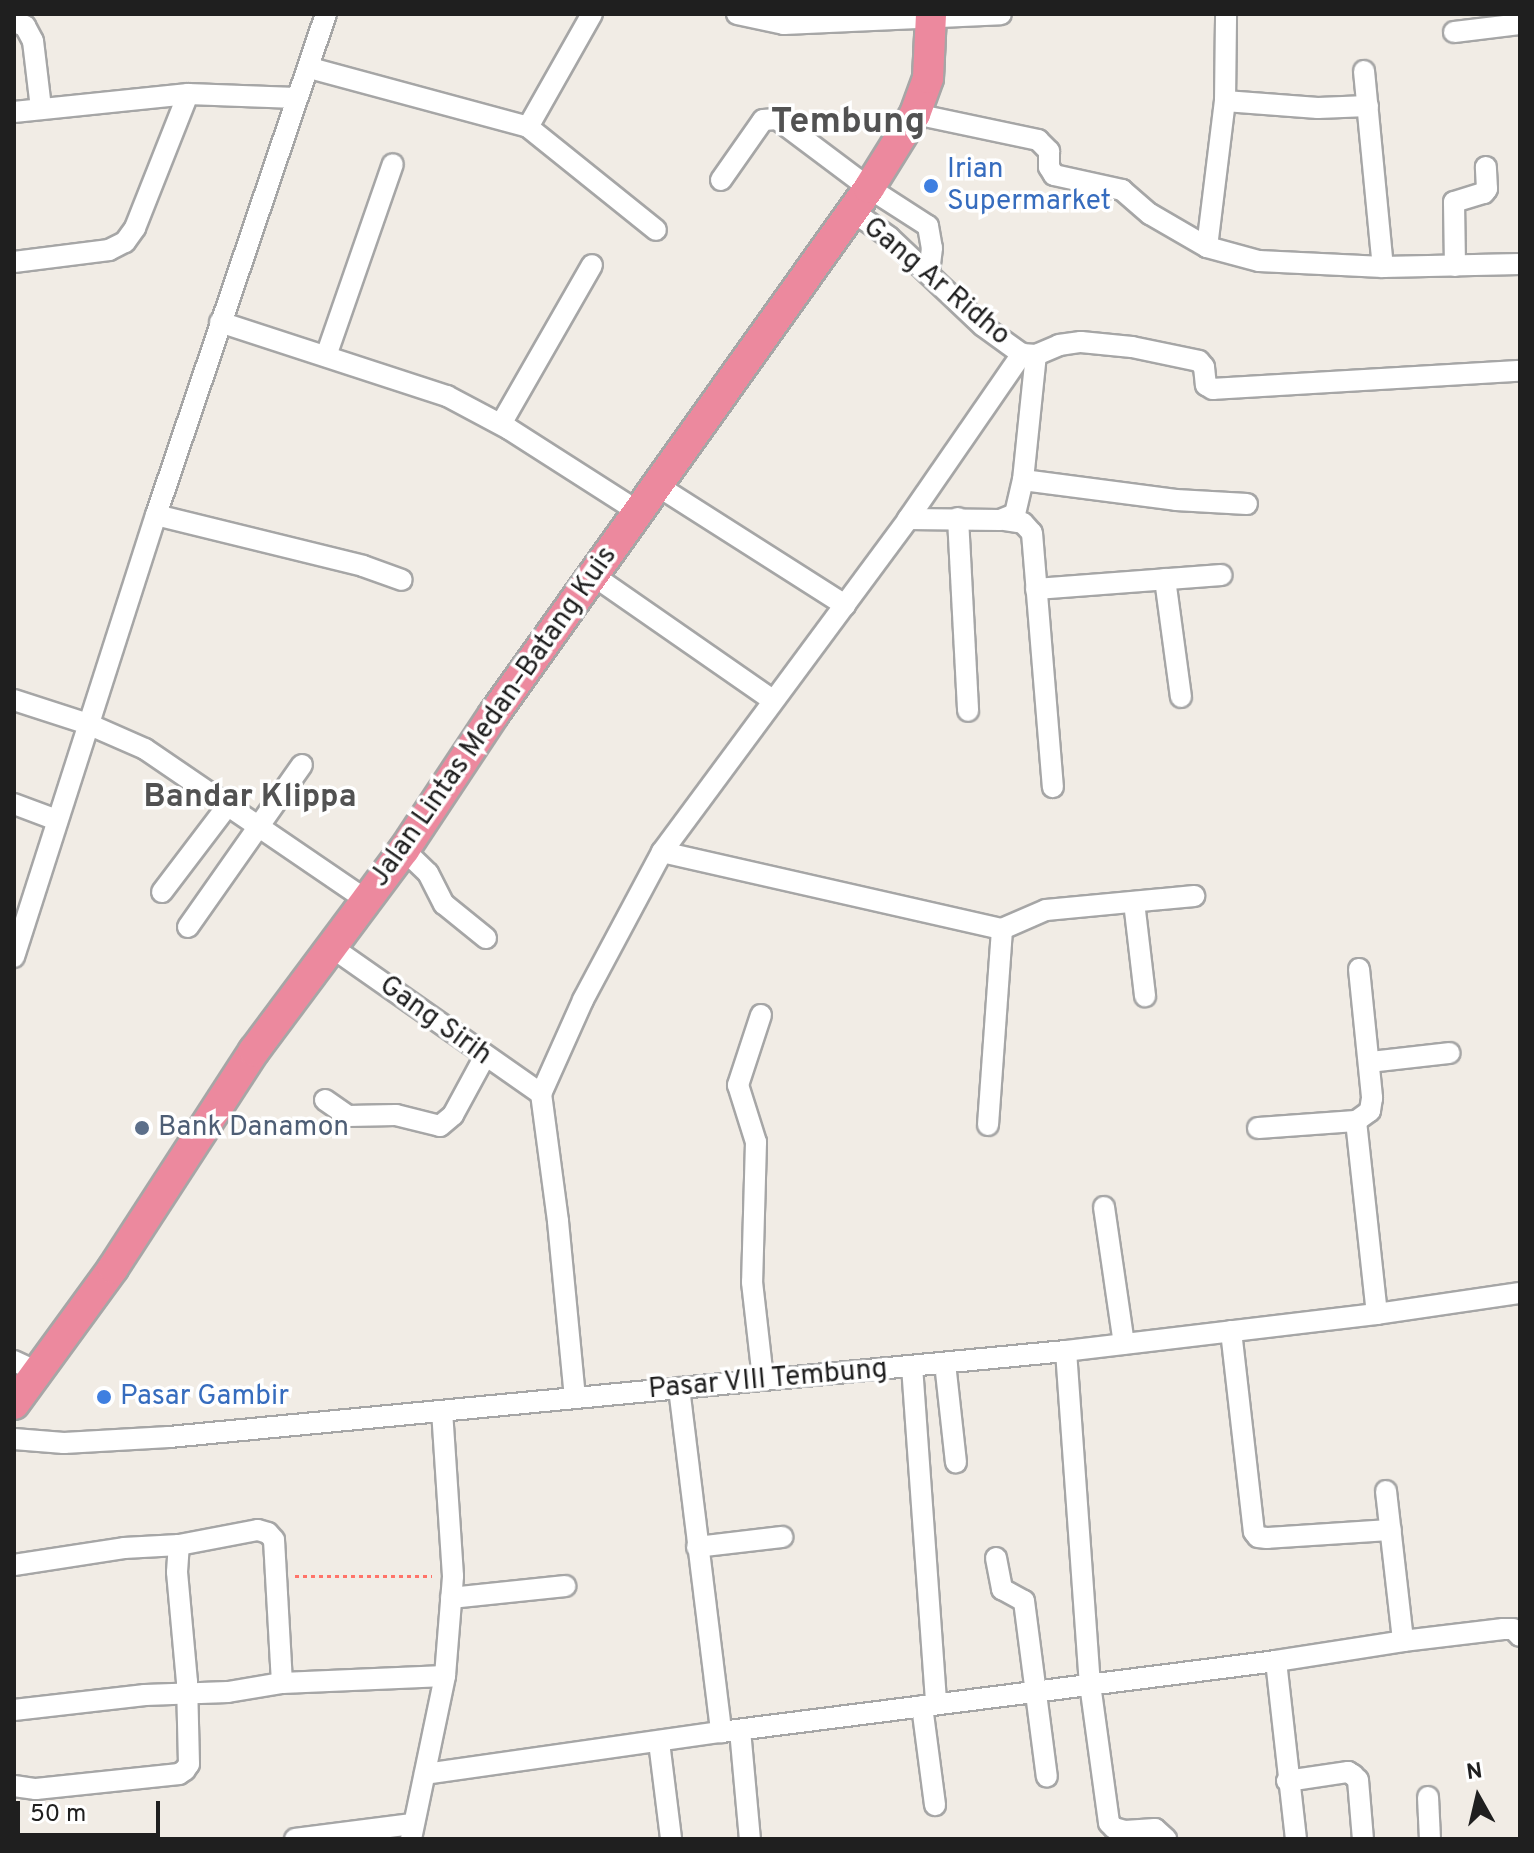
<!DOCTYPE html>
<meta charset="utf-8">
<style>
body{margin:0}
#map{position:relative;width:1534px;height:1853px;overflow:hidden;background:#f1ece5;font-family:Overpass,sans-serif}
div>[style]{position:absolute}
.path>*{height:3px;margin-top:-1.5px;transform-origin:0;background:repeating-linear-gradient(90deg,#ff7368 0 4px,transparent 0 8px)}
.roads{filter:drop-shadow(2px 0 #a6a6a6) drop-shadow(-2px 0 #a6a6a6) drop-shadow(0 2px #a6a6a6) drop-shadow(0 -2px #a6a6a6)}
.minor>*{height:20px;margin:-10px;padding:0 10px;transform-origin:10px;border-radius:10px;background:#fff}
.highway>*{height:30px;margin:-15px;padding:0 15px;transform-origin:15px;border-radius:15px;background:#ec899e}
.dots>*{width:22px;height:22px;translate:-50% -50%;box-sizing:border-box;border:4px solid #fff;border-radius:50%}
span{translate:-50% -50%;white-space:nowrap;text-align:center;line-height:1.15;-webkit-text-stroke:7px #fff;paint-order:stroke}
.shop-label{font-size:28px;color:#366cbe}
.left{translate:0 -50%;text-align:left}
.street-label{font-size:28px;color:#1f1f1f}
.service-label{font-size:28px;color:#4e5e75}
.quarter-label{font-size:32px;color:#525252;font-weight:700}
.district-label{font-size:36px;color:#525252;font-weight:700}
.frame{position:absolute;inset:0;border:16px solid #1f1f1f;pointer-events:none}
.north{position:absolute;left:1438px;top:1757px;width:80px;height:80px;-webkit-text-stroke:6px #fff;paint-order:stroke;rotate:352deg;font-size:22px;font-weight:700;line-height:32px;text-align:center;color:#1f1f1f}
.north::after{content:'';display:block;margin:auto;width:28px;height:36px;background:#1f1f1f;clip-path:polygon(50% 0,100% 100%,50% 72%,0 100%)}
.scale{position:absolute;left:16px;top:1801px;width:144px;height:36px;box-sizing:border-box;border:4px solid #1f1f1f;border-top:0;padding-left:10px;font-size:24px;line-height:28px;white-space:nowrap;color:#1f1f1f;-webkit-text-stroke:6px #fff;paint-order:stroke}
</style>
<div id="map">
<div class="path">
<i style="left:295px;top:1576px;width:137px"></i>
</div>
<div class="roads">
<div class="minor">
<i style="left:737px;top:14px;width:48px;rotate:12deg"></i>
<i style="left:784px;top:24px;width:217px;rotate:-2.6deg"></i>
<i style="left:14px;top:22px;width:12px;rotate:20deg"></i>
<i style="left:25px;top:26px;width:17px;rotate:62deg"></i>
<i style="left:33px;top:41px;width:67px;rotate:83.2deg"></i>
<i style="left:1454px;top:32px;width:66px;rotate:-6.9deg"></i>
<i style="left:310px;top:68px;width:226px;rotate:15.1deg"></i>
<i style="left:528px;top:127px;width:130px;rotate:-60.5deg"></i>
<i style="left:1364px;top:71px;width:197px;rotate:84.5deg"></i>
<i style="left:1225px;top:101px;width:93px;rotate:4.3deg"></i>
<i style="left:1318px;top:108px;width:50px;rotate:-2.3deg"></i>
<i style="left:14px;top:112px;width:175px;rotate:-5.9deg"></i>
<i style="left:188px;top:94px;width:108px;rotate:2.1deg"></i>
<i style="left:915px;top:114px;width:126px;rotate:11.9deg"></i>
<i style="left:1038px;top:140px;width:16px;rotate:45deg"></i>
<i style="left:1049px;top:151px;width:16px;rotate:90deg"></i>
<i style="left:1049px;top:167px;width:9px;rotate:58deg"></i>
<i style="left:1054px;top:175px;width:70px;rotate:12.4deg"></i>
<i style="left:1122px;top:190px;width:37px;rotate:41deg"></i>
<i style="left:1150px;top:214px;width:66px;rotate:30.1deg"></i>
<i style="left:1207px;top:247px;width:54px;rotate:15.1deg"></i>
<i style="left:1259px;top:261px;width:124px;rotate:2.8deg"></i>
<i style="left:1383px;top:267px;width:137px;rotate:-1.3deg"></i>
<i style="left:528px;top:127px;width:164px;rotate:38.8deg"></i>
<i style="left:721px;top:180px;width:73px;rotate:-55deg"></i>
<i style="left:763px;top:120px;width:14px;rotate:-4deg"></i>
<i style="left:777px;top:119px;width:115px;rotate:36.9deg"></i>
<i style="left:869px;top:188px;width:70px;rotate:32.8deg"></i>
<i style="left:928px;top:226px;width:22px;rotate:80deg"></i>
<i style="left:932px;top:248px;width:23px;rotate:97deg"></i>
<i style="left:851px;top:210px;width:47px;rotate:35.4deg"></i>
<i style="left:889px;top:237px;width:129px;rotate:43.4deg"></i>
<i style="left:983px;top:326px;width:48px;rotate:35.7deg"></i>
<i style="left:1207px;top:247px;width:147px;rotate:-83deg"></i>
<i style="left:1225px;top:101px;width:87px;rotate:-89.3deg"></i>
<i style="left:14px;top:262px;width:96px;rotate:-7.2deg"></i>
<i style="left:109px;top:250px;width:18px;rotate:-27deg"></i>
<i style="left:125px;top:242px;width:17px;rotate:-54deg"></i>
<i style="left:135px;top:228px;width:144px;rotate:-68.4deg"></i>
<i style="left:1455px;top:266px;width:64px;rotate:-90.9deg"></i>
<i style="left:1454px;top:202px;width:31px;rotate:-17deg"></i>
<i style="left:1484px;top:193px;width:5px;rotate:-53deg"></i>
<i style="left:1487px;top:189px;width:22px;rotate:-93deg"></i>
<i style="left:220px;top:322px;width:239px;rotate:18.1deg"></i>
<i style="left:447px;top:396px;width:70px;rotate:28deg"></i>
<i style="left:509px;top:429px;width:154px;rotate:32.6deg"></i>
<i style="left:1022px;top:354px;width:14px;rotate:4deg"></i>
<i style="left:1036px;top:355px;width:25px;rotate:-23deg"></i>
<i style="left:1059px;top:345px;width:22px;rotate:-8deg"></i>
<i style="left:1081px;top:342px;width:51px;rotate:5.6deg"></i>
<i style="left:1132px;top:347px;width:68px;rotate:11.8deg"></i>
<i style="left:1199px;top:361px;width:8px;rotate:50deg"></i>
<i style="left:1204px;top:367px;width:18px;rotate:84deg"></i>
<i style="left:1206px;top:385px;width:8px;rotate:30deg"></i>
<i style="left:1213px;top:389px;width:308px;rotate:-3.4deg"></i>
<i style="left:326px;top:356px;width:203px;rotate:-70.8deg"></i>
<i style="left:501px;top:424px;width:183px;rotate:-60.2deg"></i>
<i style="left:1023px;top:480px;width:154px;rotate:7.4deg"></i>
<i style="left:1176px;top:500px;width:71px;rotate:3.2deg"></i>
<i style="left:658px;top:486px;width:222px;rotate:32.5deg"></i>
<i style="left:156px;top:515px;width:213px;rotate:13.8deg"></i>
<i style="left:363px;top:566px;width:41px;rotate:19.7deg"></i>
<i style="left:958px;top:518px;width:193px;rotate:87deg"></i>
<i style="left:908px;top:519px;width:92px;rotate:0.6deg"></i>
<i style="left:1000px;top:520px;width:16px;rotate:-22deg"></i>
<i style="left:1015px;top:514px;width:35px;rotate:-77deg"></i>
<i style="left:1023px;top:480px;width:126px;rotate:-84.1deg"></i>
<i style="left:1005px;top:520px;width:18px;rotate:9deg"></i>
<i style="left:1023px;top:523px;width:13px;rotate:48deg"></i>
<i style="left:1032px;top:533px;width:255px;rotate:85.3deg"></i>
<i style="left:594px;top:576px;width:216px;rotate:34.8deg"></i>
<i style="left:1165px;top:579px;width:119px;rotate:82.3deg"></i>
<i style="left:1036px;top:589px;width:186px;rotate:-4.3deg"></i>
<i style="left:14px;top:700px;width:78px;rotate:18deg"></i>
<i style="left:88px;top:724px;width:62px;rotate:23.7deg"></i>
<i style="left:145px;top:749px;width:266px;rotate:34.3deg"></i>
<i style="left:14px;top:804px;width:46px;rotate:20.4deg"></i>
<i style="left:404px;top:850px;width:33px;rotate:44deg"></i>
<i style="left:428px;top:873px;width:35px;rotate:63deg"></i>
<i style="left:444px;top:904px;width:54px;rotate:39deg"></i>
<i style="left:662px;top:852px;width:349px;rotate:12.8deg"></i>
<i style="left:1002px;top:929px;width:48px;rotate:-23.4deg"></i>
<i style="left:1046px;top:910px;width:149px;rotate:-5.4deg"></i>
<i style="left:162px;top:892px;width:109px;rotate:-52.8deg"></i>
<i style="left:1134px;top:902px;width:95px;rotate:83.3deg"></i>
<i style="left:188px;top:927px;width:198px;rotate:-54.9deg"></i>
<i style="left:330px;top:946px;width:258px;rotate:35deg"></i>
<i style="left:14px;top:957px;width:464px;rotate:-72.2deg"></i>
<i style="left:156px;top:515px;width:529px;rotate:-71.26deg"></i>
<i style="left:1359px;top:969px;width:130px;rotate:84.2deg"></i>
<i style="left:1372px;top:1098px;width:13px;rotate:99deg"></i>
<i style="left:1370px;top:1111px;width:17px;rotate:144deg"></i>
<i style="left:1356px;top:1121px;width:194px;rotate:83.8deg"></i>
<i style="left:761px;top:1015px;width:74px;rotate:108.2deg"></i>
<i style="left:738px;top:1085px;width:60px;rotate:72.5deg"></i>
<i style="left:756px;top:1142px;width:140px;rotate:91.6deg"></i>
<i style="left:752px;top:1282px;width:97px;rotate:83.5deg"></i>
<i style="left:1370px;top:1062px;width:80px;rotate:-6.5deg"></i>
<i style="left:325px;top:1100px;width:28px;rotate:35deg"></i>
<i style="left:348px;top:1116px;width:48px;rotate:-1.2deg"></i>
<i style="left:396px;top:1115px;width:45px;rotate:14deg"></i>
<i style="left:440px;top:1126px;width:17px;rotate:-40deg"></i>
<i style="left:453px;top:1115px;width:65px;rotate:-61.5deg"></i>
<i style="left:988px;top:1125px;width:196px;rotate:-85.9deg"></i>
<i style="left:1258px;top:1128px;width:98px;rotate:-4.1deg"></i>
<i style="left:1104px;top:1207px;width:138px;rotate:81.7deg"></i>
<i style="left:1231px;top:1331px;width:202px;rotate:83.5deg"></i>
<i style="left:1254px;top:1532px;width:6px;rotate:51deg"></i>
<i style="left:1258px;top:1537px;width:9px;rotate:6deg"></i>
<i style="left:1267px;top:1538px;width:124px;rotate:-3.7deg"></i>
<i style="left:1066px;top:1351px;width:334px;rotate:85.9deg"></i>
<i style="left:1090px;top:1684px;width:140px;rotate:82.2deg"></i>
<i style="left:1109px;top:1823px;width:7px;rotate:45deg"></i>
<i style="left:1114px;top:1828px;width:11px;rotate:15deg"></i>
<i style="left:1125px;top:1831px;width:30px;rotate:-4deg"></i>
<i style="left:1155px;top:1829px;width:15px;rotate:42deg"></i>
<i style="left:14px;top:1361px;width:29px;rotate:25deg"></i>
<i style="left:945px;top:1363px;width:100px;rotate:83.7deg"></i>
<i style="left:912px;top:1366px;width:339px;rotate:85.9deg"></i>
<i style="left:679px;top:1388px;width:347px;rotate:83deg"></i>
<i style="left:575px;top:1398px;width:178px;rotate:-95.5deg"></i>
<i style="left:558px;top:1221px;width:128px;rotate:-97.6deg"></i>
<i style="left:541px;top:1094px;width:103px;rotate:-65.9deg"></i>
<i style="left:583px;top:1000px;width:168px;rotate:-61.9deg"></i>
<i style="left:662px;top:852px;width:414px;rotate:-53.5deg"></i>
<i style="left:908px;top:519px;width:201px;rotate:-55.4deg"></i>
<i style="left:14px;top:1439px;width:50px;rotate:4.6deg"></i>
<i style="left:64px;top:1443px;width:105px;rotate:-3.3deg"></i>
<i style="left:169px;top:1437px;width:901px;rotate:-5.48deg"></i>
<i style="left:1066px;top:1351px;width:313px;rotate:-6.8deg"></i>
<i style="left:1377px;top:1314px;width:145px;rotate:-8.4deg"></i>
<i style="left:1386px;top:1491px;width:151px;rotate:83.5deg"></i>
<i style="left:697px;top:1547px;width:86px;rotate:-6.7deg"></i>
<i style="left:996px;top:1558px;width:32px;rotate:79deg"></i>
<i style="left:1002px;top:1589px;width:25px;rotate:29deg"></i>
<i style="left:1024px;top:1601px;width:177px;rotate:82.6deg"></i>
<i style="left:14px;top:1565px;width:111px;rotate:-8.8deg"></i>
<i style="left:124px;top:1548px;width:55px;rotate:-3.1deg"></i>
<i style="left:451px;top:1598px;width:115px;rotate:-6deg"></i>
<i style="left:1276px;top:1661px;width:179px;rotate:83.6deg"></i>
<i style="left:922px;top:1706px;width:100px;rotate:82.5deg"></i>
<i style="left:14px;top:1710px;width:132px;rotate:-6.5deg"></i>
<i style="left:145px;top:1695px;width:83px;rotate:-2.1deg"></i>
<i style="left:228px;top:1692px;width:55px;rotate:-9.5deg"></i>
<i style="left:282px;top:1683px;width:163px;rotate:-2.5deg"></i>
<i style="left:740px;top:1730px;width:109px;rotate:84.8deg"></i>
<i style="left:659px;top:1742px;width:98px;rotate:82.9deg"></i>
<i style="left:425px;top:1774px;width:299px;rotate:-8.1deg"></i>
<i style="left:721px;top:1732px;width:560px;rotate:-7.29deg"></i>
<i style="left:1276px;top:1661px;width:129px;rotate:-8.9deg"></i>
<i style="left:1403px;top:1641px;width:101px;rotate:-6.8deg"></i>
<i style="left:1503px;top:1629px;width:10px"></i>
<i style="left:1513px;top:1629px;width:10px;rotate:45deg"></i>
<i style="left:1287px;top:1781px;width:62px;rotate:-8.4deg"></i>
<i style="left:1348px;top:1772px;width:6px;rotate:31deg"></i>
<i style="left:1353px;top:1775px;width:7px;rotate:45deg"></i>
<i style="left:1358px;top:1780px;width:59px;rotate:85.2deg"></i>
<i style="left:14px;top:1786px;width:22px;rotate:8deg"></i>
<i style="left:36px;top:1789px;width:144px;rotate:-6deg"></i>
<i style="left:179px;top:1774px;width:7px;rotate:-34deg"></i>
<i style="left:185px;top:1770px;width:7px;rotate:-56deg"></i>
<i style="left:189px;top:1764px;width:82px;rotate:-91.4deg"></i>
<i style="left:187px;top:1682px;width:110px;rotate:-95.2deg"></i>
<i style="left:177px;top:1572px;width:27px;rotate:-86deg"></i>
<i style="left:179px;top:1545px;width:80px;rotate:-10.8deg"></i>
<i style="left:258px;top:1530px;width:10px;rotate:17deg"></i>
<i style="left:268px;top:1533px;width:9px;rotate:49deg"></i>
<i style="left:274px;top:1540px;width:143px;rotate:86.8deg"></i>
<i style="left:1428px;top:1797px;width:42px;rotate:87.3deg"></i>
<i style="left:295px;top:1839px;width:118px;rotate:-7.3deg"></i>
<i style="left:411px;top:1839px;width:167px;rotate:-78.2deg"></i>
<i style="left:445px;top:1676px;width:100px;rotate:-85.4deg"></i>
<i style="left:453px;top:1576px;width:165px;rotate:-93.8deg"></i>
</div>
<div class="highway">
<i style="left:14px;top:1404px;width:168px;rotate:-53.9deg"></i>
<i style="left:113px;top:1268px;width:259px;rotate:-57deg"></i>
<i style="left:254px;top:1051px;width:251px;rotate:-53.3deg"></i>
<i style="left:404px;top:850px;width:163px;rotate:-56.5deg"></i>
<i style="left:494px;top:714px;width:646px;rotate:-54.51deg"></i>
<i style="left:869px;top:188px;width:87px;rotate:-58.1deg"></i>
<i style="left:915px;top:114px;width:38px;rotate:-70deg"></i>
<i style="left:928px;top:78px;width:64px;rotate:-87.3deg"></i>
</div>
</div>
<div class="dots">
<i style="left:931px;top:186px;background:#3f7fe0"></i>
<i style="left:142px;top:1128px;background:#5c6f8a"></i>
<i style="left:104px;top:1397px;background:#3f7fe0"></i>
</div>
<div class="shop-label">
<span class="left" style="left:947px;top:186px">Irian<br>Supermarket</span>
<span class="left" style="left:120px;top:1397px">Pasar Gambir</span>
</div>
<div class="street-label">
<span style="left:936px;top:282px;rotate:40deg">Gang Ar Ridho</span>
<span style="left:494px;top:717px;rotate:-55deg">Jalan Lintas Medan–Batang Kuis</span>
<span style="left:435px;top:1021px;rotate:36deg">Gang Sirih</span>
<span style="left:768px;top:1380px;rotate:-5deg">Pasar VIII Tembung</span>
</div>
<div class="service-label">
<span class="left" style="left:158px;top:1128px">Bank Danamon</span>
</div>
<div class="quarter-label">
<span style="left:250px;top:798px">Bandar Klippa</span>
</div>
<div class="district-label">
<span style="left:848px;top:124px">Tembung</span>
</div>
<div class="frame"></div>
<div class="north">N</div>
<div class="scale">50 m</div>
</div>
